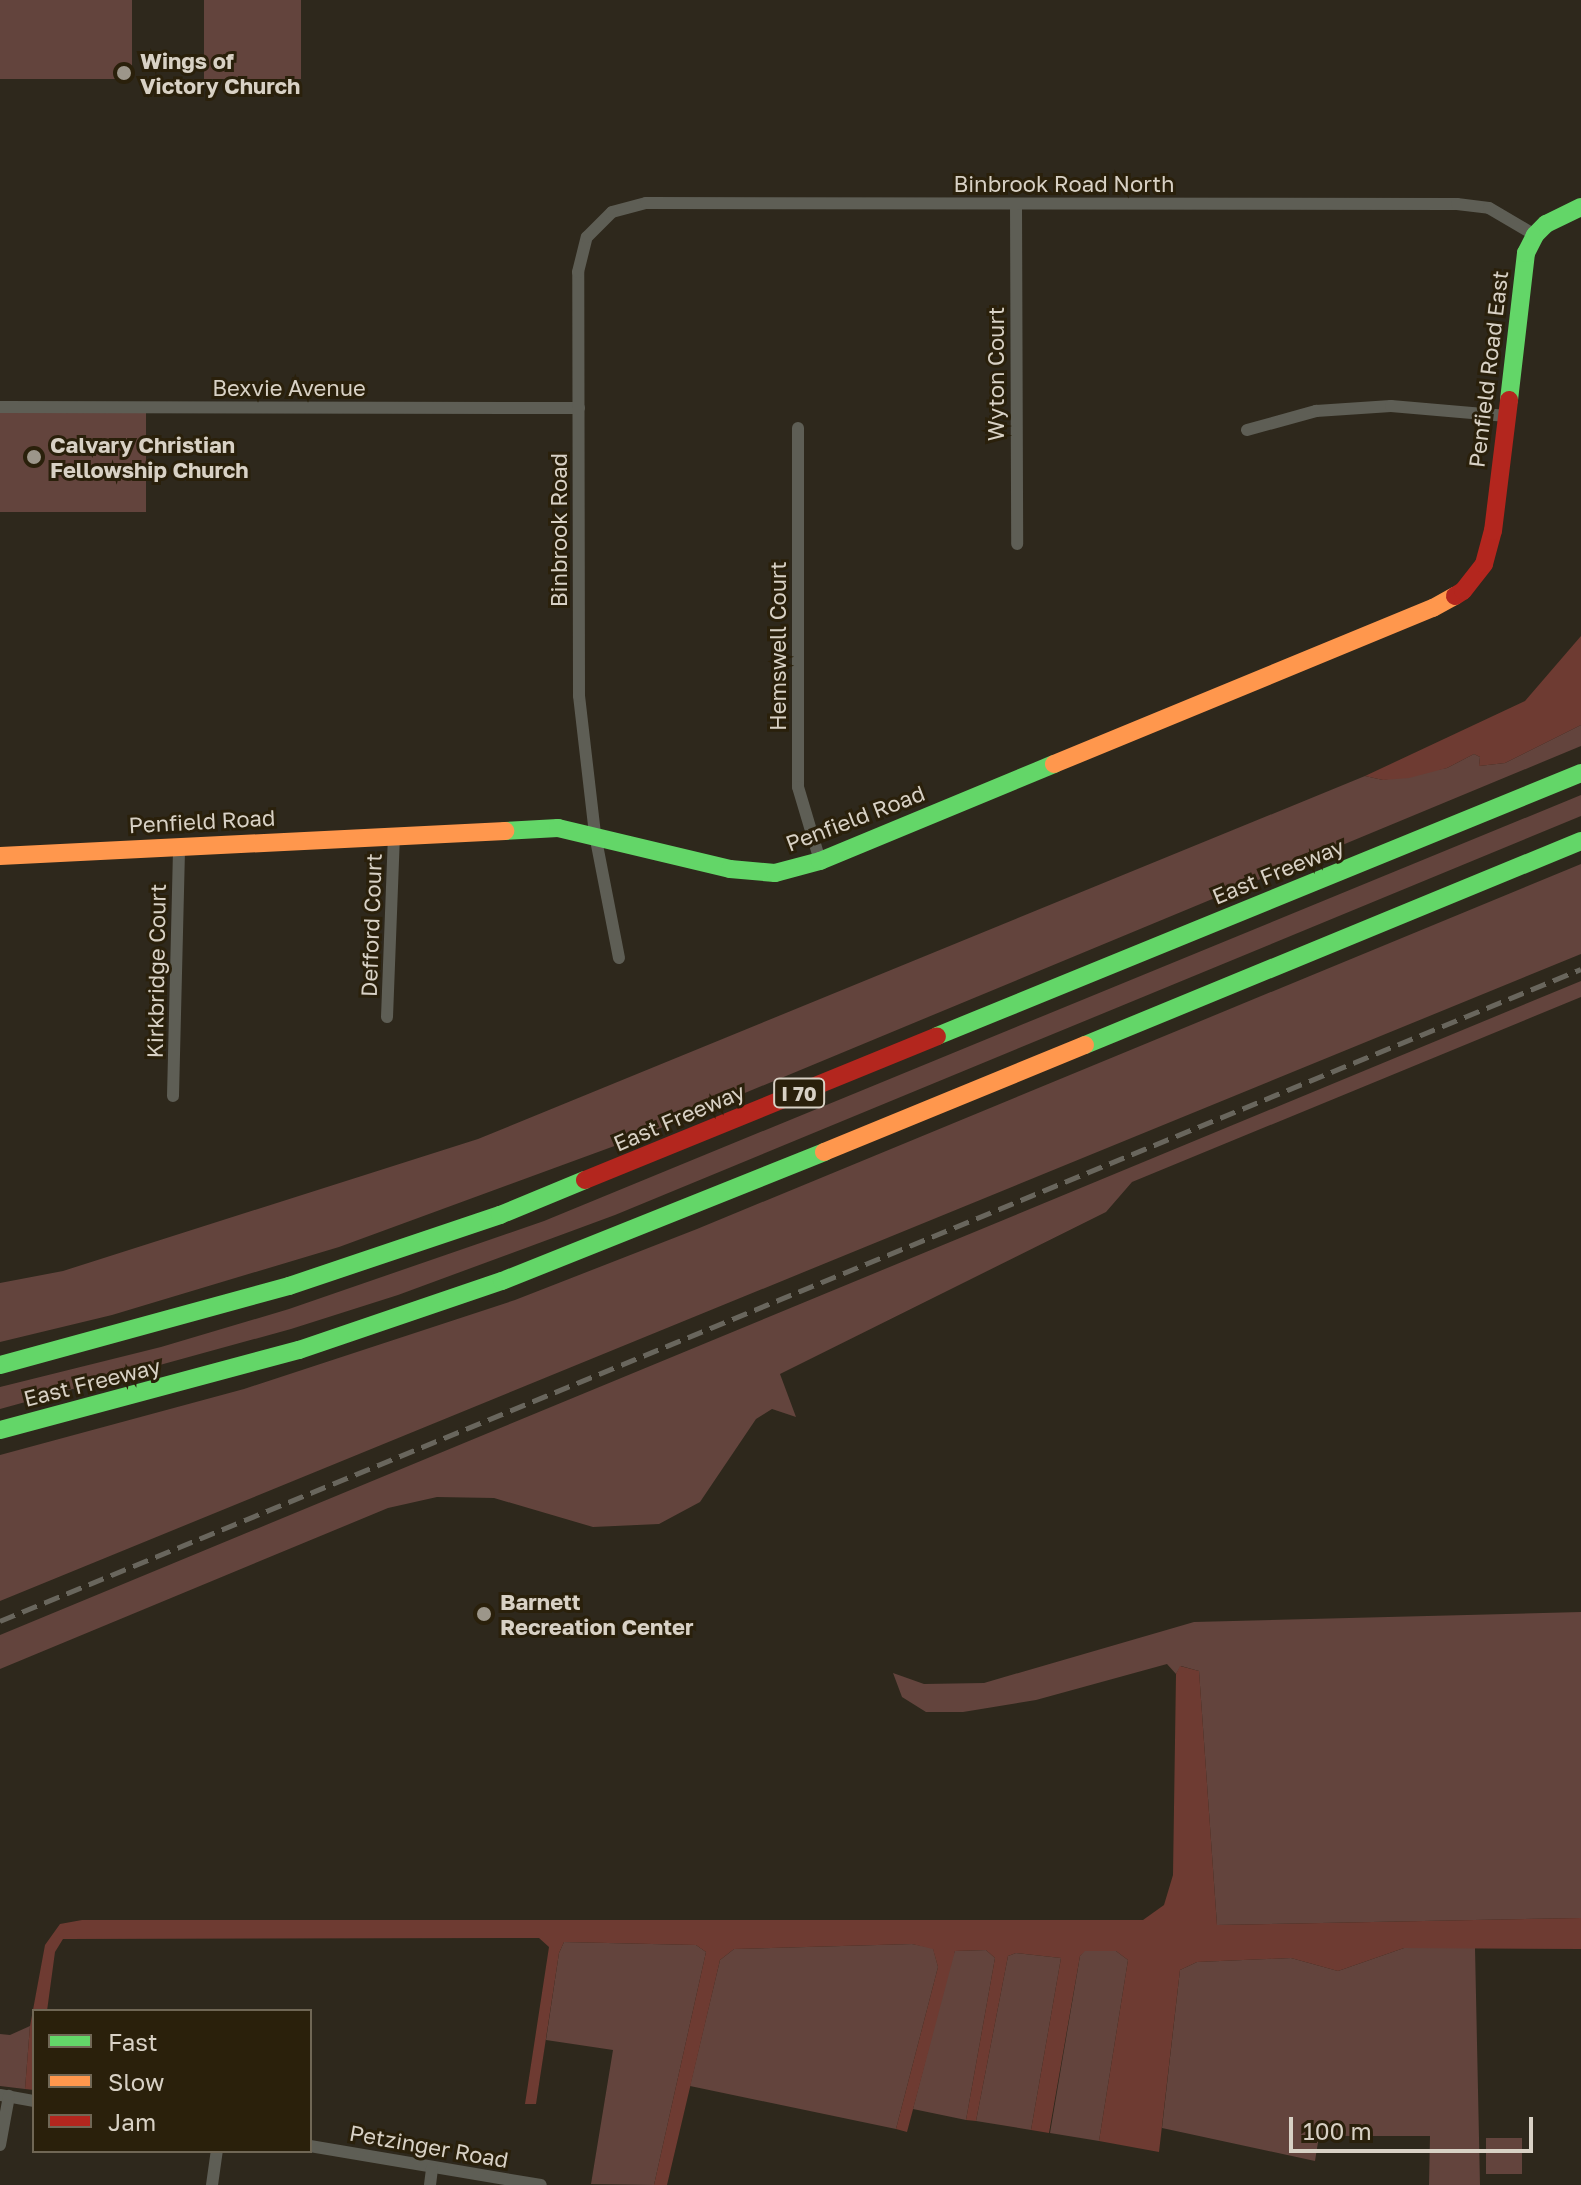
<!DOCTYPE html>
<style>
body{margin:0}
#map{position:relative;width:1581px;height:2185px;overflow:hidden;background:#2e281c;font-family:"Golos Text",sans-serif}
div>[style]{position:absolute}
.green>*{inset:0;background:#63443d;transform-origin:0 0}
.forest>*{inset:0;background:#6e3b32}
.street>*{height:12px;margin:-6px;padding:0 6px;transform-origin:6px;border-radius:6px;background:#5e5e55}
.fast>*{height:18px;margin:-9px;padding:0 9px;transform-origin:9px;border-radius:9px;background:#63d668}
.slow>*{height:18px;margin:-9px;padding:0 9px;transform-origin:9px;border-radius:9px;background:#ff974d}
.jam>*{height:18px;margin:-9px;padding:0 9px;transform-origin:9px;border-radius:9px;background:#b3261e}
.rail>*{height:5px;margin-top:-2.5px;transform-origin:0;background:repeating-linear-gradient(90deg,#69665d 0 16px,transparent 0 24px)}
.dots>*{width:22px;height:22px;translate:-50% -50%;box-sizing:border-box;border:4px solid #2a200b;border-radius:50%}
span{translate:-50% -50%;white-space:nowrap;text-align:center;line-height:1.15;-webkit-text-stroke:6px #2a200b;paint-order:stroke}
.shield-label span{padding:2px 6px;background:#2a200b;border:2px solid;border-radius:6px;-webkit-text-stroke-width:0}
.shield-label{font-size:20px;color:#d8d1c5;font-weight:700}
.poi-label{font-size:22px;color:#d8d1c5;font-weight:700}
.left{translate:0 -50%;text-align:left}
.street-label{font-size:22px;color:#d8d1c5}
.legend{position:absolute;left:32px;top:2009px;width:280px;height:144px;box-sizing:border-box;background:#2a200b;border:2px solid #706755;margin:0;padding:10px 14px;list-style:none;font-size:24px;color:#d8d1c5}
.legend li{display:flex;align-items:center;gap:16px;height:40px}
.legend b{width:40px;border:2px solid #706755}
.scale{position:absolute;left:1289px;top:2117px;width:244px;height:36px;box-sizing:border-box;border:4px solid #d8d1c5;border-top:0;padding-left:10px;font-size:24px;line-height:28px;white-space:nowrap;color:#d8d1c5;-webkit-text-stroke:6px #2a200b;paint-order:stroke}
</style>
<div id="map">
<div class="green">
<i style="left:0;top:0;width:132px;height:79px"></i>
<i style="left:204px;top:0;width:97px;height:79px"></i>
<i style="left:0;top:412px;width:146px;height:100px"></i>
<i style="clip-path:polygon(1581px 725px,1581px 746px,639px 1137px,339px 1247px,112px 1315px,0 1342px,0 1283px,63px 1271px,478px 1139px,1365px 776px,1383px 780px,1447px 768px,1474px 754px,1480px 757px,1479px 766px,1505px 763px)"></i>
<i style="clip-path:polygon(1581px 795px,1581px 816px,615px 1215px,398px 1295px,291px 1329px,0 1409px,0 1387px,161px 1347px,289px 1309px,544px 1221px)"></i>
<i style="clip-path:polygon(1581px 864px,1581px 954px,0 1601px,0 1455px,244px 1389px,515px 1300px,697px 1229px)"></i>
<i style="clip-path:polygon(1581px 981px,1581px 997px,1132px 1182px,1106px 1212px,780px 1374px,796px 1417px,772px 1409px,756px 1419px,700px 1502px,659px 1524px,593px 1527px,494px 1498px,437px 1497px,388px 1508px,0 1669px,0 1635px)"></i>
<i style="clip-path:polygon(1581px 1612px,1581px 1918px,1217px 1925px,1199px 1671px,1181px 1666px,1176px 1674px,1167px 1664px,1036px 1700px,963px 1712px,926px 1712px,902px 1697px,893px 1673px,924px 1684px,984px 1683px,1194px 1622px)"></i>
<i style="clip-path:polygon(564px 1942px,696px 1945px,706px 1952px,654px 2185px,591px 2184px,613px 2050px,546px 2040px,559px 1953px)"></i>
<i style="clip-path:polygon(912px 1944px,933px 1948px,938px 1967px,896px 2129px,690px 2086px,720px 1960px,734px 1949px)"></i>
<i style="clip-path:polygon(1404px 1948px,1475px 1948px,1480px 2185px,1429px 2185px,1430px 2136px,1319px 2136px,1315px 2161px,1162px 2128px,1180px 1970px,1197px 1962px,1291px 1958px,1338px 1971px)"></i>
<i style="clip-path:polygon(986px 1950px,995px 1958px,966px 2120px,913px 2109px,951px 1960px,955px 1951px)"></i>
<i style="clip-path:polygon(1084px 1951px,1116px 1951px,1128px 1960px,1099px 2141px,1050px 2133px,1080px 1956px)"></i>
<i style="clip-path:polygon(1016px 1953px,1061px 1958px,1031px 2130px,976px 2121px,1008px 1956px)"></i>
<i style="clip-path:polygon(30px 2026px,25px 2089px,0 2086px,0 2034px,10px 2035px)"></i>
<i style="left:1486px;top:2138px;width:36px;height:36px"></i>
</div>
<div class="forest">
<i style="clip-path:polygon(1581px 636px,1581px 725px,1505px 763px,1479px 766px,1480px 757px,1474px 754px,1447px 768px,1409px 778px,1383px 780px,1365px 776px,1525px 701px)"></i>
<i style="clip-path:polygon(1180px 1666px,1199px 1671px,1217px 1925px,1581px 1918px,1581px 1949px,1404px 1948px,1338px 1971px,1291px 1958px,1197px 1962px,1180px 1970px,1159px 2152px,1099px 2141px,1128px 1960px,1116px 1951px,1085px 1951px,1080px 1956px,1049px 2133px,1031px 2130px,1061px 1958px,1016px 1953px,1008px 1956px,976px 2121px,966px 2120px,995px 1958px,986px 1950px,955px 1951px,907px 2132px,896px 2129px,938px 1967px,933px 1949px,912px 1944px,734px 1949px,720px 1960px,667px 2185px,654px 2185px,706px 1952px,696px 1945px,564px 1942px,559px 1953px,536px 2104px,525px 2104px,549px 1947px,539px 1938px,63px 1939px,55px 1952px,47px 2011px,34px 2011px,34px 2090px,25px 2089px,30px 2026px,45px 1945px,60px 1924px,82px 1920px,1143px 1920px,1164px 1905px,1173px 1875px,1176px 1674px)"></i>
</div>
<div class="street">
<i style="left:1016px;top:204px;width:340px;rotate:89.8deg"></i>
<i style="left:0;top:407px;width:579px;rotate:0.1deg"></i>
<i style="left:798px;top:428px;width:359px;rotate:90deg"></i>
<i style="left:798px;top:787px;width:77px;rotate:73.4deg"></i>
<i style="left:1247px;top:430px;width:72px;rotate:-15.4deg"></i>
<i style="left:1316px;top:411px;width:75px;rotate:-3.8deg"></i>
<i style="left:1391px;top:406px;width:116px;rotate:4.9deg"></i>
<i style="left:619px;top:958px;width:126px;rotate:-101deg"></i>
<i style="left:595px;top:834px;width:139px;rotate:-96.6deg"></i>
<i style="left:579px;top:696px;width:424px;rotate:-90.1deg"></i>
<i style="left:578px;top:272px;width:36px;rotate:-76deg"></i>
<i style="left:587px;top:237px;width:35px;rotate:-45deg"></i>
<i style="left:612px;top:212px;width:35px;rotate:-15deg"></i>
<i style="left:646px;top:203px;width:811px;rotate:0.07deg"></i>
<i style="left:1457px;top:204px;width:32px;rotate:7deg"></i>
<i style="left:1489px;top:208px;width:53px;rotate:30.4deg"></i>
<i style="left:387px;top:1017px;width:181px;rotate:-87.8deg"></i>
<i style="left:173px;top:1096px;width:249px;rotate:-88.6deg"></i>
<i style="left:0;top:2095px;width:35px;rotate:10deg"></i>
<i style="left:0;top:2145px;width:50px;rotate:-79.6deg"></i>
<i style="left:310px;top:2146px;width:234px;rotate:9.6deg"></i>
<i style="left:212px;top:2185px;width:34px;rotate:-82deg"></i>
<i style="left:430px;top:2185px;width:17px;rotate:-83deg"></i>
</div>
<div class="fast">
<i style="left:1509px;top:400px;width:148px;rotate:-83.4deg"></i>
<i style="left:1526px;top:253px;width:20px;rotate:-63deg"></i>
<i style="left:1535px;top:235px;width:16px;rotate:-45deg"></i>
<i style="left:1546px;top:224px;width:39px;rotate:-26deg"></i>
<i style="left:505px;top:831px;width:53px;rotate:-3.2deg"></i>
<i style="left:558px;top:828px;width:177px;rotate:13.4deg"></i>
<i style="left:730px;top:869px;width:45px;rotate:5.1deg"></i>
<i style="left:775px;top:873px;width:47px;rotate:-14.9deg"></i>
<i style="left:820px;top:861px;width:253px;rotate:-22.5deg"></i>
<i style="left:937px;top:1036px;width:696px;rotate:-22.21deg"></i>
<i style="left:1085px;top:1045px;width:536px;rotate:-22.36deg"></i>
<i style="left:0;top:1365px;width:300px;rotate:-15.3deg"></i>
<i style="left:289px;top:1286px;width:223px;rotate:-18.6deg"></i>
<i style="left:500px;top:1215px;width:92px;rotate:-22.4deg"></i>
<i style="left:0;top:1430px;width:310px;rotate:-15deg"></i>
<i style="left:299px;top:1350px;width:214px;rotate:-18.8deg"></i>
<i style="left:502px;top:1281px;width:347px;rotate:-21.8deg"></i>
</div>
<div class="slow">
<i style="left:1054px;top:764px;width:410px;rotate:-22.4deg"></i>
<i style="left:1433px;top:608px;width:25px;rotate:-29deg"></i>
<i style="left:0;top:856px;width:506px;rotate:-2.83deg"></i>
<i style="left:824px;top:1152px;width:282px;rotate:-22.3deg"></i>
</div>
<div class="jam">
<i style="left:1455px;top:596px;width:9px;rotate:-32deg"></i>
<i style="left:1463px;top:591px;width:34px;rotate:-52deg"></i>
<i style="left:1484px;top:564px;width:34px;rotate:-75deg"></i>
<i style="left:1493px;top:531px;width:132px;rotate:-83deg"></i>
<i style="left:585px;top:1180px;width:380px;rotate:-22.2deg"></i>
</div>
<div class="rail">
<i style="left:0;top:1621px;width:1710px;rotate:-22.41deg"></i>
</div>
<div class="dots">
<i style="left:124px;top:73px;background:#9c968a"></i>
<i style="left:34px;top:457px;background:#9c968a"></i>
<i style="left:484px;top:1614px;background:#9c968a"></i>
</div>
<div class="shield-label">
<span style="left:799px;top:1093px">I 70</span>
</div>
<div class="poi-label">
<span class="left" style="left:140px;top:73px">Wings of<br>Victory Church</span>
<span class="left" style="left:50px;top:457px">Calvary Christian<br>Fellowship Church</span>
<span class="left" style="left:500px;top:1614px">Barnett<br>Recreation Center</span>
</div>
<div class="street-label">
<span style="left:1064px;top:184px">Binbrook Road North</span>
<span style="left:1488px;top:369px;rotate:-83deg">Penfield Road East</span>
<span style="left:996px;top:374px;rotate:-90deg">Wyton Court</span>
<span style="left:289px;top:388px">Bexvie Avenue</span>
<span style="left:559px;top:530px;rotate:-90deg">Binbrook Road</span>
<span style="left:778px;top:646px;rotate:-90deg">Hemswell Court</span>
<span style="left:855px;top:818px;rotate:-21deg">Penfield Road</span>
<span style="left:202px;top:821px;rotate:-3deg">Penfield Road</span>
<span style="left:1278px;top:871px;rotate:-22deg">East Freeway</span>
<span style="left:371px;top:925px;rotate:-88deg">Defford Court</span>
<span style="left:156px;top:971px;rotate:-89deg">Kirkbridge Court</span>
<span style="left:679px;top:1117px;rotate:-23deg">East Freeway</span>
<span style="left:92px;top:1382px;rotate:-14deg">East Freeway</span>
<span style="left:429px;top:2146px;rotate:10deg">Petzinger Road</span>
</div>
<ul class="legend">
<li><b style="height:10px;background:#63d668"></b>Fast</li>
<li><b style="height:10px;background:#ff974d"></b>Slow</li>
<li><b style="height:10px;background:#b3261e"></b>Jam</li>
</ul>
<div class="scale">100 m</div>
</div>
